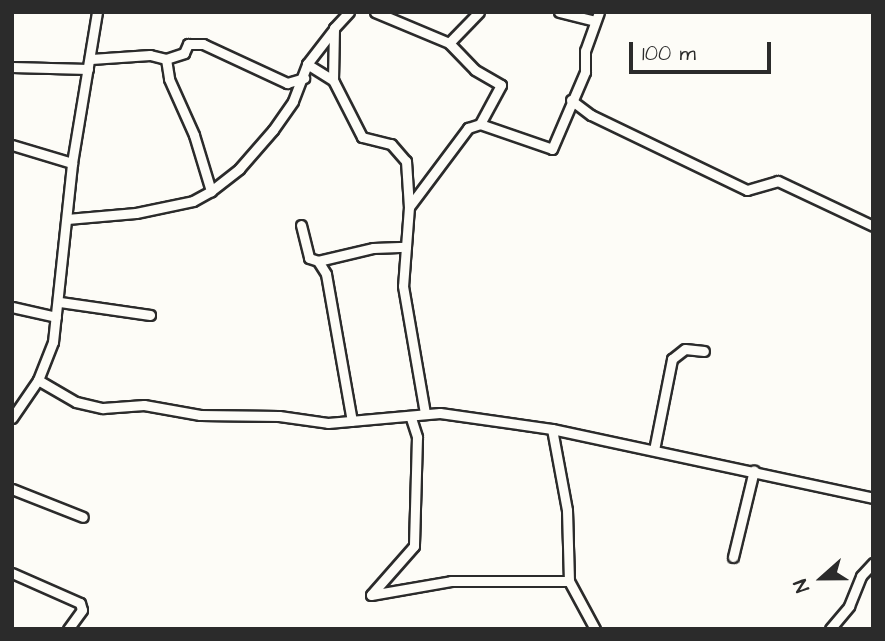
<!DOCTYPE html>
<style>
body{margin:0}
#map{position:relative;width:885px;height:641px;overflow:hidden;background:#fdfcf7;font-family:"Architects Daughter",sans-serif}
div>[style]{position:absolute}
.roads{filter:drop-shadow(2px 0 #2b2b2b) drop-shadow(-2px 0 #2b2b2b) drop-shadow(0 2px #2b2b2b) drop-shadow(0 -2px #2b2b2b)}
.street>*{height:9px;margin:-4.5px;padding:0 4.5px;transform-origin:4.5px;border-radius:4.5px;background:#fdfcf7}
span{translate:-50% -50%;white-space:nowrap;text-align:center;line-height:1.15;-webkit-text-stroke:5px #fdfcf7;paint-order:stroke}
.frame{position:absolute;inset:0;border:14px solid #2b2b2b;pointer-events:none}
.north{position:absolute;left:787px;top:543px;width:70px;height:70px;-webkit-text-stroke:5px #fdfcf7;paint-order:stroke;rotate:249deg;font-size:19px;font-weight:700;line-height:28px;text-align:center;color:#2b2b2b}
.north::after{content:'';display:block;margin:auto;width:24px;height:32px;background:#2b2b2b;clip-path:polygon(50% 0,100% 100%,50% 72%,0 100%)}
.scale{position:absolute;left:629px;top:42px;width:142px;height:32px;box-sizing:border-box;border:4px solid #2b2b2b;border-top:0;padding-left:9px;font-size:21px;line-height:24px;white-space:nowrap;color:#2b2b2b;-webkit-text-stroke:5px #fdfcf7;paint-order:stroke}
</style>
<div id="map">
<div class="roads">
<div class="street">
<i style="left:349px;top:12px;width:22px;rotate:133deg"></i>
<i style="left:334px;top:28px;width:52px;rotate:91.1deg"></i>
<i style="left:333px;top:80px;width:64px;rotate:63deg"></i>
<i style="left:362px;top:137px;width:30px;rotate:14deg"></i>
<i style="left:391px;top:144px;width:23px;rotate:49deg"></i>
<i style="left:406px;top:161px;width:46px;rotate:86.3deg"></i>
<i style="left:409px;top:207px;width:79px;rotate:94.3deg"></i>
<i style="left:403px;top:286px;width:130px;rotate:80.2deg"></i>
<i style="left:375px;top:12px;width:80px;rotate:22.7deg"></i>
<i style="left:449px;top:43px;width:43px;rotate:-45.9deg"></i>
<i style="left:559px;top:12px;width:37px;rotate:14deg"></i>
<i style="left:449px;top:43px;width:37px;rotate:46deg"></i>
<i style="left:475px;top:70px;width:30px;rotate:30deg"></i>
<i style="left:501px;top:85px;width:44px;rotate:118.3deg"></i>
<i style="left:480px;top:124px;width:76px;rotate:19.1deg"></i>
<i style="left:552px;top:149px;width:84px;rotate:-66.8deg"></i>
<i style="left:585px;top:72px;width:21px;rotate:-90deg"></i>
<i style="left:585px;top:51px;width:41px;rotate:-70.3deg"></i>
<i style="left:91px;top:59px;width:59px;rotate:-3.9deg"></i>
<i style="left:150px;top:55px;width:16px;rotate:14deg"></i>
<i style="left:166px;top:59px;width:20px;rotate:81deg"></i>
<i style="left:169px;top:79px;width:61px;rotate:65.9deg"></i>
<i style="left:194px;top:135px;width:59px;rotate:73.1deg"></i>
<i style="left:211px;top:191px;width:36px;rotate:-38deg"></i>
<i style="left:239px;top:169px;width:52px;rotate:-48.9deg"></i>
<i style="left:273px;top:130px;width:35px;rotate:-55deg"></i>
<i style="left:293px;top:101px;width:40px;rotate:-69deg"></i>
<i style="left:307px;top:64px;width:31px;rotate:32deg"></i>
<i style="left:166px;top:59px;width:19px;rotate:-18deg"></i>
<i style="left:184px;top:53px;width:10px;rotate:-66deg"></i>
<i style="left:188px;top:44px;width:15px"></i>
<i style="left:203px;top:44px;width:93px;rotate:24.9deg"></i>
<i style="left:287px;top:83px;width:18px;rotate:-16deg"></i>
<i style="left:307px;top:64px;width:44px;rotate:-52.4deg"></i>
<i style="left:12px;top:67px;width:76px;rotate:1.5deg"></i>
<i style="left:571px;top:100px;width:25px;rotate:37deg"></i>
<i style="left:591px;top:115px;width:173px;rotate:25.7deg"></i>
<i style="left:747px;top:190px;width:32px;rotate:-16deg"></i>
<i style="left:778px;top:181px;width:105px;rotate:25.3deg"></i>
<i style="left:12px;top:145px;width:63px;rotate:16.7deg"></i>
<i style="left:409px;top:207px;width:99px;rotate:-53.2deg"></i>
<i style="left:468px;top:128px;width:13px;rotate:-18deg"></i>
<i style="left:67px;top:219px;width:69px;rotate:-5deg"></i>
<i style="left:136px;top:213px;width:58px;rotate:-11.9deg"></i>
<i style="left:193px;top:201px;width:21px;rotate:-29deg"></i>
<i style="left:301px;top:225px;width:34px;rotate:76deg"></i>
<i style="left:309px;top:258px;width:9px;rotate:18deg"></i>
<i style="left:318px;top:261px;width:15px;rotate:58deg"></i>
<i style="left:326px;top:274px;width:149px;rotate:80deg"></i>
<i style="left:318px;top:261px;width:57px;rotate:-13.3deg"></i>
<i style="left:373px;top:248px;width:33px;rotate:-2deg"></i>
<i style="left:60px;top:302px;width:91px;rotate:8.2deg"></i>
<i style="left:12px;top:307px;width:45px;rotate:12.8deg"></i>
<i style="left:38px;top:380px;width:44px;rotate:30.1deg"></i>
<i style="left:76px;top:402px;width:28px;rotate:13deg"></i>
<i style="left:103px;top:408px;width:41px;rotate:-4.2deg"></i>
<i style="left:144px;top:405px;width:57px;rotate:10.1deg"></i>
<i style="left:200px;top:415px;width:79px;rotate:0.7deg"></i>
<i style="left:279px;top:416px;width:49px;rotate:8.1deg"></i>
<i style="left:328px;top:423px;width:112px;rotate:-5.1deg"></i>
<i style="left:440px;top:413px;width:113px;rotate:8.1deg"></i>
<i style="left:552px;top:429px;width:328px;rotate:12.1deg"></i>
<i style="left:12px;top:418px;width:46px;rotate:-55.6deg"></i>
<i style="left:38px;top:380px;width:41px;rotate:-68.5deg"></i>
<i style="left:53px;top:342px;width:180px;rotate:-83.9deg"></i>
<i style="left:72px;top:163px;width:153px;rotate:-80.6deg"></i>
<i style="left:411px;top:418px;width:20px;rotate:72deg"></i>
<i style="left:417px;top:437px;width:109px;rotate:91.6deg"></i>
<i style="left:414px;top:546px;width:65px;rotate:131.3deg"></i>
<i style="left:371px;top:595px;width:81px;rotate:-9.9deg"></i>
<i style="left:451px;top:581px;width:118px"></i>
<i style="left:552px;top:429px;width:82px;rotate:79.5deg"></i>
<i style="left:567px;top:510px;width:71px;rotate:88.4deg"></i>
<i style="left:569px;top:581px;width:55px;rotate:61.6deg"></i>
<i style="left:654px;top:450px;width:93px;rotate:-78.8deg"></i>
<i style="left:672px;top:359px;width:16px;rotate:-38deg"></i>
<i style="left:685px;top:349px;width:19px;rotate:6deg"></i>
<i style="left:12px;top:489px;width:76px;rotate:21.5deg"></i>
<i style="left:733px;top:557px;width:89px;rotate:-76.4deg"></i>
<i style="left:12px;top:573px;width:74px;rotate:23.8deg"></i>
<i style="left:80px;top:603px;width:7px;rotate:74deg"></i>
<i style="left:82px;top:610px;width:24px;rotate:126deg"></i>
<i style="left:830px;top:629px;width:30px;rotate:-50deg"></i>
<i style="left:849px;top:606px;width:32px;rotate:-68deg"></i>
<i style="left:861px;top:576px;width:18px;rotate:-47deg"></i>
</div>
</div>
<div class="frame"></div>
<div class="north">N</div>
<div class="scale">100 m</div>
</div>
